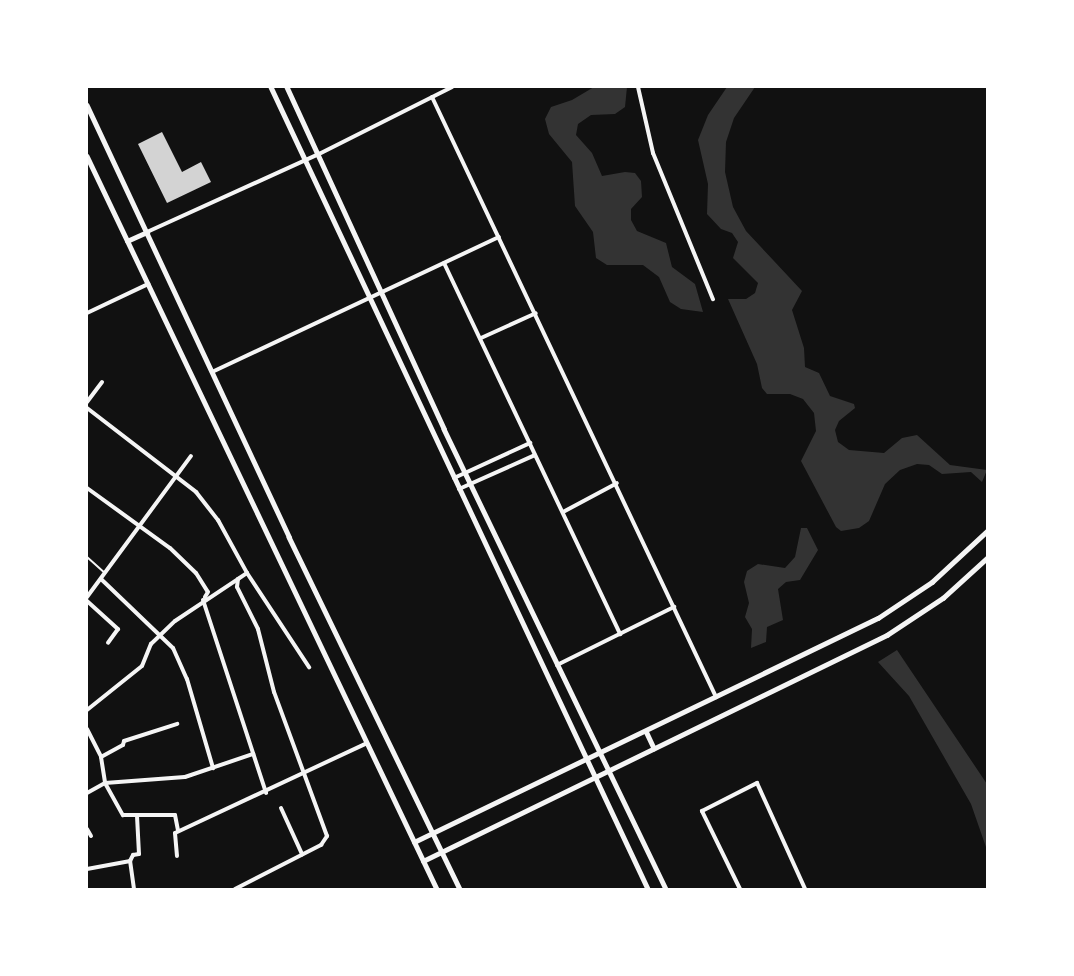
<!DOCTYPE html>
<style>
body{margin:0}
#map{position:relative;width:1074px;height:976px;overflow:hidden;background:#111;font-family:Rubik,sans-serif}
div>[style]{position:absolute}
.water>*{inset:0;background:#333}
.building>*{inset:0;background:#d3d3d3}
.service>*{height:2px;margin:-1px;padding:0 1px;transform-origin:1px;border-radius:1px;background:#f5f5f5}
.minor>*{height:4px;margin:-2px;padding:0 2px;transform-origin:2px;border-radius:2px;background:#f5f5f5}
.tertiary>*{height:4.5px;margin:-2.25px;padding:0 2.25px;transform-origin:2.25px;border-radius:2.25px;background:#f5f5f5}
span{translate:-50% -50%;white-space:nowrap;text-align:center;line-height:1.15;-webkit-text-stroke:4.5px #fff;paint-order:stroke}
.frame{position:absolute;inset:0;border:88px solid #fff;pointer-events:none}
</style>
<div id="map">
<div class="water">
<i style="clip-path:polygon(594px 87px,627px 87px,625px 107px,615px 114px,591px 115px,578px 124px,576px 135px,592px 153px,602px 176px,625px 172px,635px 173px,641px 181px,642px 197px,631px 209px,631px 220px,637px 231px,666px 243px,672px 267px,695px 284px,703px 312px,681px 309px,670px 302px,659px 277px,643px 265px,607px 265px,596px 258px,593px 232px,575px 206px,572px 162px,549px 134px,545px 119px,551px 107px,572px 100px)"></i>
<i style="clip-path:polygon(727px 87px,755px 87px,734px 118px,726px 142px,725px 172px,733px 207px,746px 231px,802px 291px,792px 310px,804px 348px,805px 367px,819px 373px,830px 396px,854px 404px,855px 408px,839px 421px,835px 430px,838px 442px,849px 450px,884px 453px,902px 438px,917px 435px,950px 465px,987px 470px,982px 482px,971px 472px,942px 474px,929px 465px,917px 464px,900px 470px,885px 484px,869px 521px,859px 528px,841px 531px,836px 527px,801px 461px,816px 431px,814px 413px,803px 399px,790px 394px,767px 394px,762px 388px,757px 364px,728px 299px,746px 299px,755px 293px,758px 283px,733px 258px,738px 242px,732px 233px,721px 229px,707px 214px,708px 184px,698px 140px,708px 115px)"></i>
<i style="clip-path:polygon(801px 528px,807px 528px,818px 550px,800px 580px,786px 582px,778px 589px,783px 620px,767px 627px,766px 642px,751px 648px,752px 629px,745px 617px,749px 603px,744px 582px,747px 571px,758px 564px,785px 568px,795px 557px)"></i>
<i style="clip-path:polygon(897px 650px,987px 784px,987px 850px,971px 804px,909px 696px,878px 662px)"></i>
</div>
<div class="building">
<i style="clip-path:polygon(162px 132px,182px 172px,201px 162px,211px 182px,167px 203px,138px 144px)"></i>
</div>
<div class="service">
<i style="left:87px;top:557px;width:24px;rotate:42deg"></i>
</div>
<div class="minor">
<i style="left:638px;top:87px;width:68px;rotate:77.2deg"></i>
<i style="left:653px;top:153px;width:158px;rotate:67.7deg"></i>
<i style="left:432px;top:97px;width:664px;rotate:64.67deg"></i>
<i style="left:147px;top:232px;width:189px;rotate:-24.4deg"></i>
<i style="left:319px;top:154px;width:149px;rotate:-26.7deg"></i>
<i style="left:444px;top:263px;width:411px;rotate:64.6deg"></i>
<i style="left:87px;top:313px;width:68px;rotate:-25.4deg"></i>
<i style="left:481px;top:338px;width:60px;rotate:-24.4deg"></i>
<i style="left:212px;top:372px;width:317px;rotate:-25.2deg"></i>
<i style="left:87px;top:402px;width:25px;rotate:-53deg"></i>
<i style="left:87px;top:408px;width:138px;rotate:37.6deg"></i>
<i style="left:196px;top:492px;width:36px;rotate:52deg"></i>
<i style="left:218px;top:520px;width:60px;rotate:61.3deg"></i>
<i style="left:247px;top:573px;width:113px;rotate:56.6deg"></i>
<i style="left:454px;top:478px;width:84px;rotate:-24.7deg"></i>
<i style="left:87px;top:488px;width:102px;rotate:35.9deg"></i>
<i style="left:170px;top:548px;width:36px;rotate:44deg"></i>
<i style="left:196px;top:573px;width:22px;rotate:58deg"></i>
<i style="left:208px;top:592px;width:6px;rotate:121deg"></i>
<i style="left:459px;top:489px;width:83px;rotate:-24.1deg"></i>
<i style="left:563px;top:512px;width:61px;rotate:-28.2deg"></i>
<i style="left:101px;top:579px;width:100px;rotate:43.8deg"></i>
<i style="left:173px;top:648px;width:34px;rotate:66deg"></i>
<i style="left:187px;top:679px;width:93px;rotate:73.7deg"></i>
<i style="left:87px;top:597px;width:175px;rotate:-53.6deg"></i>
<i style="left:203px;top:600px;width:203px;rotate:71.9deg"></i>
<i style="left:87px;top:601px;width:42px;rotate:42.1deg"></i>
<i style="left:118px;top:629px;width:17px;rotate:126deg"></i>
<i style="left:557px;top:665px;width:131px;rotate:-26.4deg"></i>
<i style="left:87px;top:710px;width:70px;rotate:-38.7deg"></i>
<i style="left:142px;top:666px;width:24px;rotate:-68deg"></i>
<i style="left:151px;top:644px;width:33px;rotate:-44deg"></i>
<i style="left:175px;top:621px;width:76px;rotate:-33.7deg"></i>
<i style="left:87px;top:729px;width:31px;rotate:63deg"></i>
<i style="left:101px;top:757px;width:26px;rotate:81deg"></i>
<i style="left:105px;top:783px;width:37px;rotate:61deg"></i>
<i style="left:123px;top:815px;width:52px"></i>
<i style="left:175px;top:815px;width:16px;rotate:79deg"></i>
<i style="left:101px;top:757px;width:25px;rotate:-29deg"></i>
<i style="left:123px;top:745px;width:4px;rotate:-76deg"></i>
<i style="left:124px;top:741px;width:56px;rotate:-17.8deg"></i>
<i style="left:87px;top:793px;width:21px;rotate:-29deg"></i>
<i style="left:105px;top:783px;width:80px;rotate:-4.3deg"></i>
<i style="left:185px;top:777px;width:72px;rotate:-18.7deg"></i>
<i style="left:281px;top:808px;width:51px;rotate:65.5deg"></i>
<i style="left:87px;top:829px;width:8px;rotate:60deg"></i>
<i style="left:177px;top:856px;width:23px;rotate:-95deg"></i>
<i style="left:175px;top:833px;width:212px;rotate:-25.1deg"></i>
<i style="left:87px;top:869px;width:44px;rotate:-10.5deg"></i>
<i style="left:134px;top:889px;width:28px;rotate:-98deg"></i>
<i style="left:130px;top:861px;width:7px;rotate:-63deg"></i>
<i style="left:133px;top:855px;width:6px;rotate:-9deg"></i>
<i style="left:139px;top:854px;width:39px;rotate:-93deg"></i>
<i style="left:235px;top:889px;width:97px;rotate:-27.1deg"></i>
<i style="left:321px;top:845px;width:11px;rotate:-56deg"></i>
<i style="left:327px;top:836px;width:153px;rotate:-110.2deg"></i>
<i style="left:274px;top:692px;width:65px;rotate:-104.3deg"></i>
<i style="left:258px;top:629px;width:47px;rotate:-116.6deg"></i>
<i style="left:237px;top:587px;width:8px;rotate:-83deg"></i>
<i style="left:238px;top:579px;width:11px;rotate:-34deg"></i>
<i style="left:740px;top:889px;width:87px;rotate:-116deg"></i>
<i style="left:702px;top:811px;width:62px;rotate:-27deg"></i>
<i style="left:757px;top:783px;width:116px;rotate:65.6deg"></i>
</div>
<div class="tertiary">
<i style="left:271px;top:87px;width:886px;rotate:64.82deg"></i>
<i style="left:287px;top:87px;width:376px;rotate:65.3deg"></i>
<i style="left:444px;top:429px;width:511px;rotate:64.24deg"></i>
<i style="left:87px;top:105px;width:477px;rotate:64.9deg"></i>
<i style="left:289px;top:537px;width:391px;rotate:64.1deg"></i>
<i style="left:87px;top:156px;width:812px;rotate:64.48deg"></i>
<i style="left:127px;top:241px;width:22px;rotate:-24deg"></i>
<i style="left:646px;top:731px;width:19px;rotate:65deg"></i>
<i style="left:414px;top:842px;width:515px;rotate:-25.77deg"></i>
<i style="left:878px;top:618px;width:65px;rotate:-33.7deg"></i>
<i style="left:932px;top:582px;width:75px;rotate:-42.8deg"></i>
<i style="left:423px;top:861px;width:516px;rotate:-25.97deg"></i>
<i style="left:887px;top:635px;width:67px;rotate:-33.5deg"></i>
<i style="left:943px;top:598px;width:59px;rotate:-42.3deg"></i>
</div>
<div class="frame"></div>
</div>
